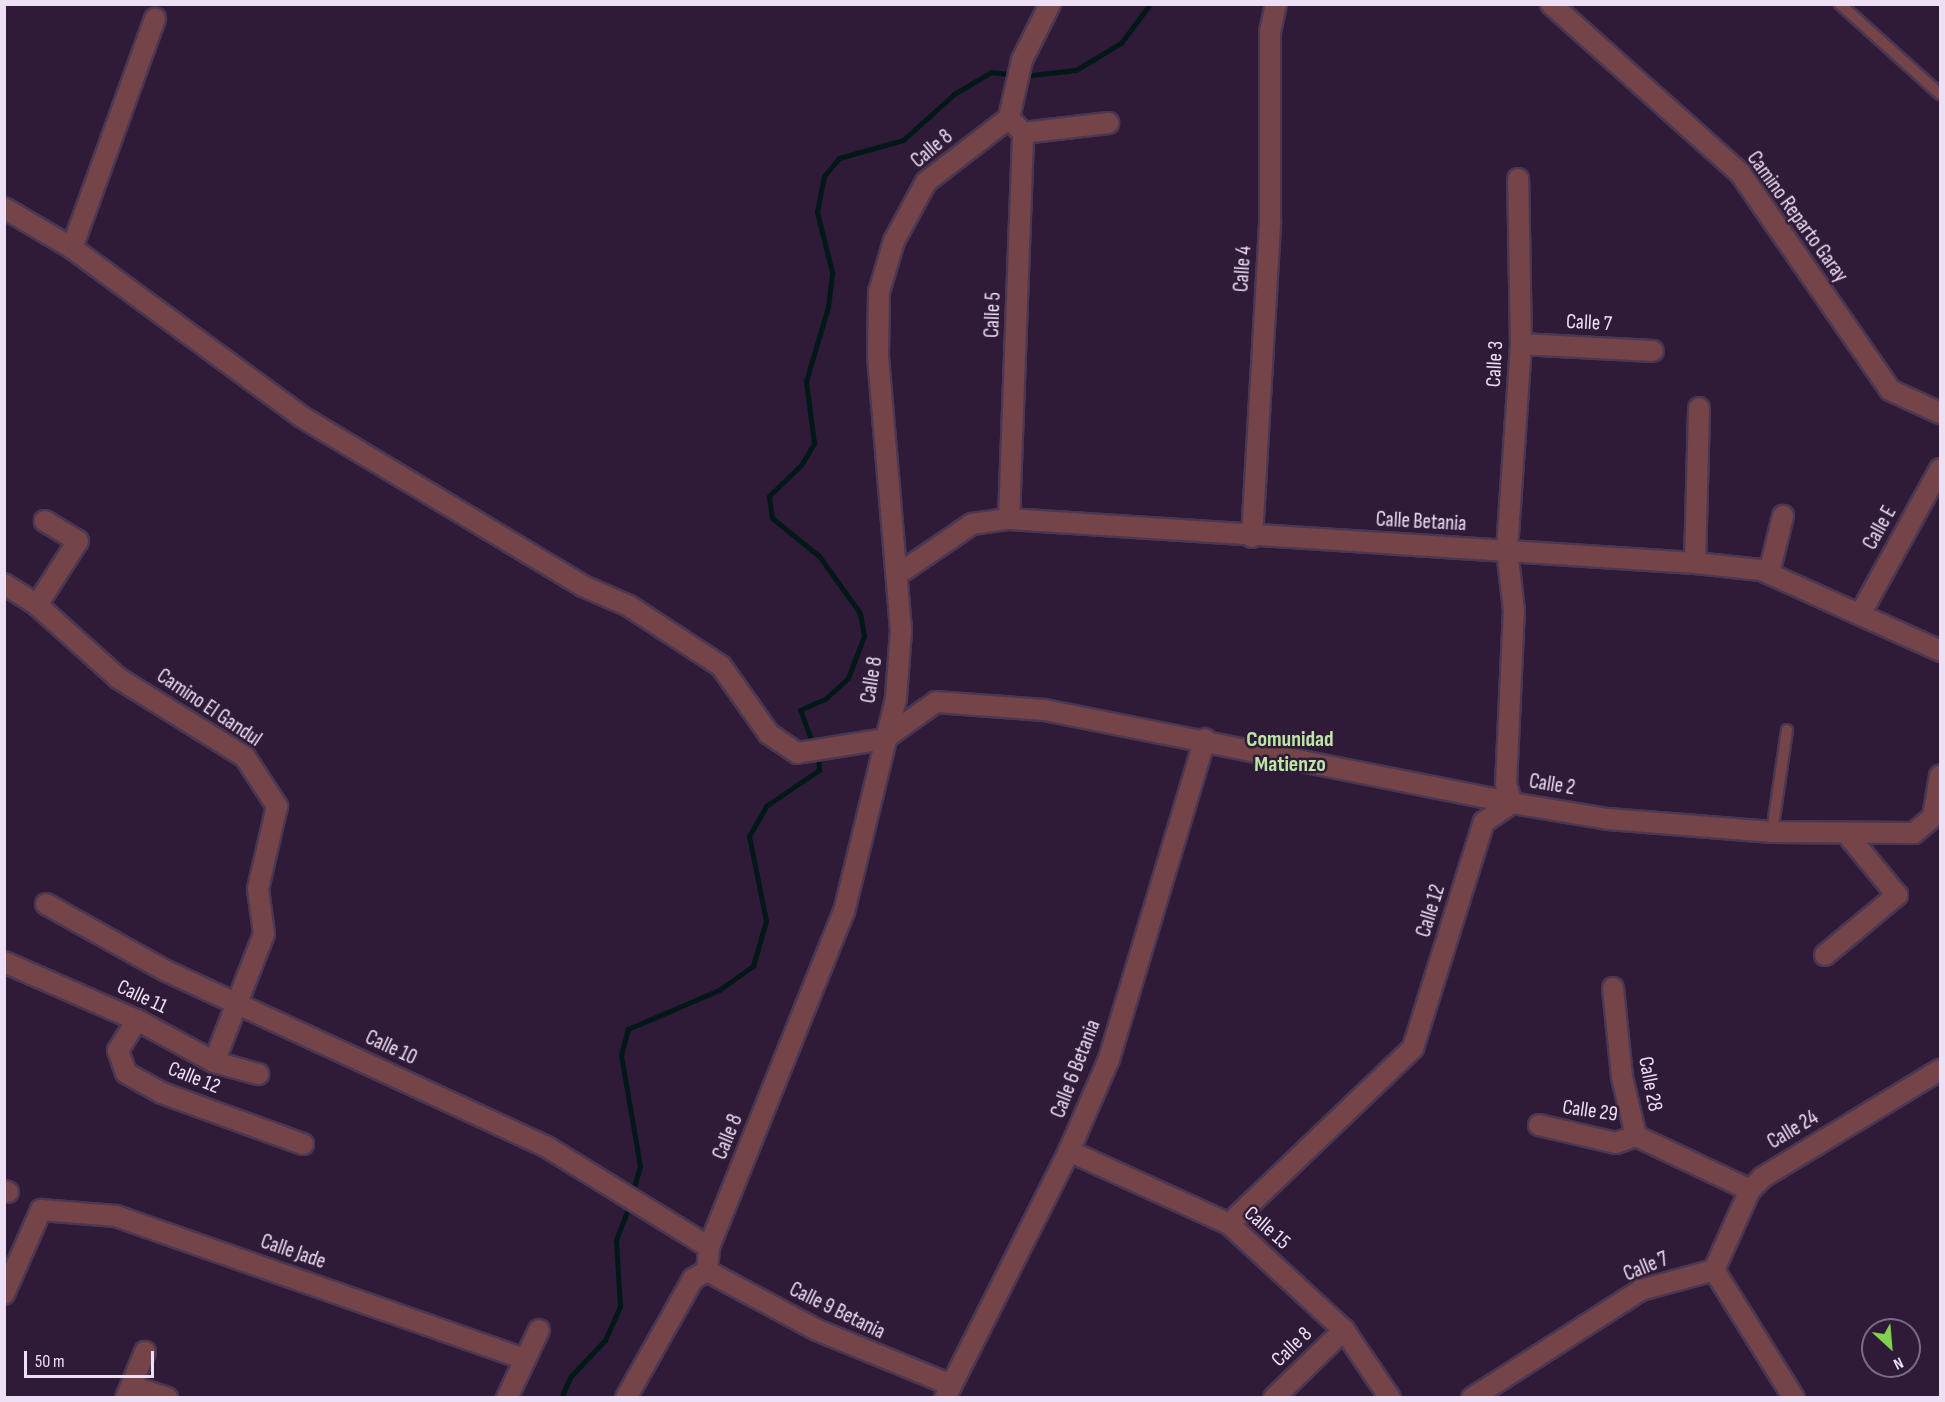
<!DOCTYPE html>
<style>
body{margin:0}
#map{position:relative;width:1945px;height:1402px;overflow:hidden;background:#2f1b38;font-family:"Sofia Sans Condensed",sans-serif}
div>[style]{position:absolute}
.stream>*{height:5px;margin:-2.5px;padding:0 2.5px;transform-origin:2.5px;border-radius:2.5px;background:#021818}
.roads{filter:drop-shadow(2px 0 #4a3752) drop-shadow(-2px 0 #4a3752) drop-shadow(0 2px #4a3752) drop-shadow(0 -2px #4a3752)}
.lane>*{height:10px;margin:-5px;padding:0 5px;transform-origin:5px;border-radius:5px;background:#754448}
.street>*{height:20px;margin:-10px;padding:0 10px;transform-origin:10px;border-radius:10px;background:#754448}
span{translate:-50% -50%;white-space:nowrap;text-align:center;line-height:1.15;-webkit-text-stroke:5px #2f1b38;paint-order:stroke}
.street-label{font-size:21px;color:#eee0f4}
.neighbourhood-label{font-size:22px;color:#bbe7a5;font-weight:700}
.frame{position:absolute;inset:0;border:6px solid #eee0f4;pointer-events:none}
.north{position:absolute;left:1861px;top:1318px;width:60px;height:60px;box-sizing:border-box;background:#2f1b38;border:2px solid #7b6a83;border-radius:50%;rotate:154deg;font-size:16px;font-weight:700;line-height:24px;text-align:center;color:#eee0f4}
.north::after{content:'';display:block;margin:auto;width:21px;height:27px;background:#81d050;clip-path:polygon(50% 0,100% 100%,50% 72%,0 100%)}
.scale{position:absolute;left:24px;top:1351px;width:130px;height:27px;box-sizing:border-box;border:3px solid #eee0f4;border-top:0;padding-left:8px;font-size:18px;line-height:21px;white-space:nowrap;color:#eee0f4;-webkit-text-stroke:4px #2f1b38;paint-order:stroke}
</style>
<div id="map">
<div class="stream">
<i style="left:1023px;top:76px;width:53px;rotate:-6.5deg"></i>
<i style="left:1076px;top:70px;width:52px;rotate:-31deg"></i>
<i style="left:1121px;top:43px;width:49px;rotate:-53.4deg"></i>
<i style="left:813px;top:745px;width:37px;rotate:-110deg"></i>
<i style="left:800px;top:710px;width:27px;rotate:-24deg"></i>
<i style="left:825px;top:699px;width:31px;rotate:-42deg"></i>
<i style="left:848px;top:678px;width:45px;rotate:-69.1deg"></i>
<i style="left:864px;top:636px;width:23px;rotate:-100deg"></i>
<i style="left:860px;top:613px;width:70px;rotate:-125.7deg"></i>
<i style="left:819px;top:556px;width:60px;rotate:-141deg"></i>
<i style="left:772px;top:518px;width:22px;rotate:-98deg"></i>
<i style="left:769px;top:496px;width:45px;rotate:-44.1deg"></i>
<i style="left:801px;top:465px;width:26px;rotate:-59deg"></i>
<i style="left:814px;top:443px;width:63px;rotate:-97.4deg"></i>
<i style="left:806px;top:381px;width:77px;rotate:-73.4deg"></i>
<i style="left:828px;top:307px;width:35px;rotate:-83deg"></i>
<i style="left:832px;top:272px;width:62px;rotate:-104deg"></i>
<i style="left:817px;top:212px;width:37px;rotate:-79deg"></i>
<i style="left:824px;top:176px;width:23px;rotate:-50deg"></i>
<i style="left:839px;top:158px;width:66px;rotate:-15.7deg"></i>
<i style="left:903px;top:140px;width:69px;rotate:-42deg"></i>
<i style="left:954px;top:94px;width:43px;rotate:-30.7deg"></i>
<i style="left:991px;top:72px;width:23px;rotate:7deg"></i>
<i style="left:632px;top:1194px;width:29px;rotate:-74deg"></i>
<i style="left:640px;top:1166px;width:113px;rotate:-99.7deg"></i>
<i style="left:621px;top:1055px;width:27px;rotate:-75deg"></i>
<i style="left:628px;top:1029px;width:99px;rotate:-23.2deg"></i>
<i style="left:719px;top:990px;width:42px;rotate:-35.2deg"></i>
<i style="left:753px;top:966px;width:47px;rotate:-73.9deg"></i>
<i style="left:766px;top:921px;width:87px;rotate:-101.3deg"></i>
<i style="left:749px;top:836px;width:34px;rotate:-60deg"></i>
<i style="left:766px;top:806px;width:64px;rotate:-34.2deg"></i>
<i style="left:819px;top:770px;width:18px;rotate:-93deg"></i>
<i style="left:561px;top:1398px;width:24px;rotate:-66deg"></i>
<i style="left:571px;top:1376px;width:50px;rotate:-46.6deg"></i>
<i style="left:605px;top:1340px;width:37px;rotate:-66deg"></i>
<i style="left:620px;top:1306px;width:66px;rotate:-93.5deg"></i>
<i style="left:616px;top:1240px;width:40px;rotate:-69deg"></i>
</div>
<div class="roads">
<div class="lane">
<i style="left:1840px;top:4px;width:135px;rotate:42deg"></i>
<i style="left:1772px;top:832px;width:103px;rotate:-81.6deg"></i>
</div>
<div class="street">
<i style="left:1551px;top:4px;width:254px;rotate:41.8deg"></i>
<i style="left:1740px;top:173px;width:264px;rotate:55.3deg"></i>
<i style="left:1890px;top:390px;width:55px;rotate:24.7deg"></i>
<i style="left:1009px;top:118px;width:59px;rotate:-77.4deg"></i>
<i style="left:1022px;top:60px;width:63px;rotate:-63.4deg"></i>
<i style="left:1023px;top:133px;width:86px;rotate:-6.7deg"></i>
<i style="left:4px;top:208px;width:79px;rotate:30.5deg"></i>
<i style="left:72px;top:248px;width:285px;rotate:36.3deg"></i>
<i style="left:302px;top:417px;width:328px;rotate:31deg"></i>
<i style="left:583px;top:586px;width:50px;rotate:23.5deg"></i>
<i style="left:629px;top:606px;width:110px;rotate:33.1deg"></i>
<i style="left:721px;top:666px;width:83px;rotate:54.8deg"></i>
<i style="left:769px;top:734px;width:34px;rotate:34deg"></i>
<i style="left:797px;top:753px;width:88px;rotate:-9.1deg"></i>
<i style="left:884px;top:739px;width:64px;rotate:-35.4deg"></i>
<i style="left:936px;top:702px;width:108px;rotate:4.2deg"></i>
<i style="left:1044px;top:710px;width:477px;rotate:11.2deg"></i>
<i style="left:1512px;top:803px;width:97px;rotate:9.5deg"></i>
<i style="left:1608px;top:819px;width:165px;rotate:4.5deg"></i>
<i style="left:1772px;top:832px;width:142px;rotate:0.4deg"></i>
<i style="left:1914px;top:833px;width:25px;rotate:-40deg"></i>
<i style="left:1933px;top:817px;width:42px;rotate:-80.3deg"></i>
<i style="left:72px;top:248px;width:244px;rotate:-70.1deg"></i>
<i style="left:1521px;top:344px;width:132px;rotate:3deg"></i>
<i style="left:1009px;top:519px;width:386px;rotate:-87.9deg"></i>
<i style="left:1023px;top:133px;width:21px;rotate:-133deg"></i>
<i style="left:1252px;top:537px;width:317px;rotate:-86.7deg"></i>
<i style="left:1270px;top:221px;width:189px;rotate:-90deg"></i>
<i style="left:1270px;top:32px;width:29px;rotate:-78deg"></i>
<i style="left:1695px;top:563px;width:155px;rotate:-88.5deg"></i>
<i style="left:1769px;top:573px;width:59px;rotate:-76.2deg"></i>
<i style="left:897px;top:575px;width:91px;rotate:-34.2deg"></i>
<i style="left:972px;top:524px;width:37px;rotate:-8deg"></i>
<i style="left:1009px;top:519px;width:687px;rotate:3.67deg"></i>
<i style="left:1695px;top:563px;width:66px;rotate:6.1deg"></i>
<i style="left:1761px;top:570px;width:196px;rotate:24.3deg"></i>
<i style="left:4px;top:584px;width:39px;rotate:32deg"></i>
<i style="left:37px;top:605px;width:109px;rotate:42deg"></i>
<i style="left:118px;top:678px;width:150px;rotate:31.9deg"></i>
<i style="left:245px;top:757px;width:59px;rotate:56.9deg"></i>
<i style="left:277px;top:806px;width:85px;rotate:102.9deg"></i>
<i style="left:258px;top:889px;width:45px;rotate:82.4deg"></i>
<i style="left:264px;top:934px;width:137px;rotate:111.3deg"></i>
<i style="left:37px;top:605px;width:76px;rotate:-57.4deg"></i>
<i style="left:78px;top:541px;width:39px;rotate:-149deg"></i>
<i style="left:1862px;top:611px;width:162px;rotate:-61.2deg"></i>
<i style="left:46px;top:904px;width:135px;rotate:29.2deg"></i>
<i style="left:164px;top:970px;width:422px;rotate:24.8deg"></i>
<i style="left:547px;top:1147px;width:190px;rotate:31.7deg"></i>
<i style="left:1825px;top:955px;width:94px;rotate:-39.8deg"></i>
<i style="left:1897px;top:895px;width:80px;rotate:-129.4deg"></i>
<i style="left:4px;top:962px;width:145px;rotate:23.6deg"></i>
<i style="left:137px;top:1020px;width:88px;rotate:28.6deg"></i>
<i style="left:214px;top:1062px;width:46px;rotate:15.3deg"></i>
<i style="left:1613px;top:988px;width:89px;rotate:84.2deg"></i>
<i style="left:1622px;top:1077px;width:61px;rotate:76.7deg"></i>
<i style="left:1636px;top:1136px;width:126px;rotate:25.3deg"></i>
<i style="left:137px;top:1020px;width:36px;rotate:122deg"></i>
<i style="left:118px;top:1050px;width:24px;rotate:71deg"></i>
<i style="left:126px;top:1073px;width:41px;rotate:29.1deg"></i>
<i style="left:162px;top:1093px;width:150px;rotate:19.9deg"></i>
<i style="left:1539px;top:1125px;width:79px;rotate:13.2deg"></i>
<i style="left:1616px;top:1143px;width:21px;rotate:-19deg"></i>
<i style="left:1069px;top:1151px;width:176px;rotate:24.5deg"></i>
<i style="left:1229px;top:1224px;width:156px;rotate:42.7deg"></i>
<i style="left:1344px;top:1330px;width:82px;rotate:55.9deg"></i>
<i style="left:4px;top:1191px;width:4px;rotate:14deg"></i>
<i style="left:1229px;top:1224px;width:255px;rotate:-43.7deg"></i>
<i style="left:1413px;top:1048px;width:237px;rotate:-72.6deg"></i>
<i style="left:1484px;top:822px;width:34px;rotate:-34deg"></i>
<i style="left:1512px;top:803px;width:19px;rotate:-108deg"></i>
<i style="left:1506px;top:785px;width:174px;rotate:-87.4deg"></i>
<i style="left:1514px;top:611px;width:61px;rotate:-96.5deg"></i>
<i style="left:1507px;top:550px;width:206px;rotate:-86.1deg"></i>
<i style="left:1521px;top:344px;width:165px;rotate:-91deg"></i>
<i style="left:1714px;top:1270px;width:88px;rotate:-65.8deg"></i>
<i style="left:1750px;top:1190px;width:18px;rotate:-45deg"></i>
<i style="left:1763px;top:1177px;width:207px;rotate:-31.2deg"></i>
<i style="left:1714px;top:1270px;width:151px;rotate:58deg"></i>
<i style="left:707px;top:1271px;width:24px;rotate:-85deg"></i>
<i style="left:709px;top:1247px;width:361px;rotate:-68.1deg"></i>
<i style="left:844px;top:912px;width:220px;rotate:-76.3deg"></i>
<i style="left:896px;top:698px;width:68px;rotate:-85.8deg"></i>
<i style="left:901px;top:630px;width:276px;rotate:-94.8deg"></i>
<i style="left:878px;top:355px;width:63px;rotate:-89.1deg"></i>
<i style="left:879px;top:292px;width:53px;rotate:-73.6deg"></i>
<i style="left:894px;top:241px;width:67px;rotate:-61.5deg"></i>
<i style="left:926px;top:182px;width:105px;rotate:-37.6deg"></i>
<i style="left:707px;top:1271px;width:125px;rotate:28.2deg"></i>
<i style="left:817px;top:1330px;width:145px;rotate:22.3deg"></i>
<i style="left:4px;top:1294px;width:92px;rotate:-66.2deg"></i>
<i style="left:41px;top:1210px;width:75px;rotate:4.6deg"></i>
<i style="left:116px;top:1216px;width:433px;rotate:19.3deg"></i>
<i style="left:131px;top:1386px;width:38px;rotate:18deg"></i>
<i style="left:126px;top:1398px;width:50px;rotate:-67.6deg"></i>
<i style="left:507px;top:1398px;width:75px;rotate:-64.8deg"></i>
<i style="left:626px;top:1398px;width:137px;rotate:-60.6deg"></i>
<i style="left:693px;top:1279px;width:16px;rotate:-30deg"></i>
<i style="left:945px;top:1398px;width:276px;rotate:-63.3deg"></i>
<i style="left:1069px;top:1151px;width:100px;rotate:-66.5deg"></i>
<i style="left:1109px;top:1059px;width:334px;rotate:-73.3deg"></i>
<i style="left:1274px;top:1398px;width:98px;rotate:-44.2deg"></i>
<i style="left:1472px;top:1398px;width:201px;rotate:-32.6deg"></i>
<i style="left:1641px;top:1290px;width:76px;rotate:-15.3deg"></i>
</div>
</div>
<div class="street-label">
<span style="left:932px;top:149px;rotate:-40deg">Calle 8</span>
<span style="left:1797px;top:217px;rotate:54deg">Camino Reparto Garay</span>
<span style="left:1243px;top:269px;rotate:-86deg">Calle 4</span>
<span style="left:993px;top:315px;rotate:-88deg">Calle 5</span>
<span style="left:1589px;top:323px;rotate:3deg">Calle 7</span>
<span style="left:1495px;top:364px;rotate:-87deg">Calle 3</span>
<span style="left:1421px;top:522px;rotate:3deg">Calle Betania</span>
<span style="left:1880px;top:528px;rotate:-61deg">Calle E</span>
<span style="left:872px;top:680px;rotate:-81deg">Calle 8</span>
<span style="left:209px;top:708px;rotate:34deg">Camino El Gandul</span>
<span style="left:1552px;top:785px;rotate:9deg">Calle 2</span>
<span style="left:1431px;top:911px;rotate:-73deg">Calle 12</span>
<span style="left:142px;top:997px;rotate:25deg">Calle 11</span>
<span style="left:391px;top:1048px;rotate:25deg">Calle 10</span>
<span style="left:1076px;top:1069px;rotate:-69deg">Calle 6 Betania</span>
<span style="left:194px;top:1078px;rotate:22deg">Calle 12</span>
<span style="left:1650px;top:1084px;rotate:79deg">Calle 28</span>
<span style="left:1590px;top:1111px;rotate:8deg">Calle 29</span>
<span style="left:1793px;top:1130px;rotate:-31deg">Calle 24</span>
<span style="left:728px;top:1137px;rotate:-68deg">Calle 8</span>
<span style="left:1267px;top:1228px;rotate:41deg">Calle 15</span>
<span style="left:293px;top:1252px;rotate:19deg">Calle Jade</span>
<span style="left:1646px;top:1267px;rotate:-22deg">Calle 7</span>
<span style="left:837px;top:1311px;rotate:26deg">Calle 9 Betania</span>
<span style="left:1292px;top:1347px;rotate:-44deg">Calle 8</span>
</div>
<div class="neighbourhood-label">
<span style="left:1290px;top:752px">Comunidad<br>Matienzo</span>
</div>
<div class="frame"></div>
<div class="north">N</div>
<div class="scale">50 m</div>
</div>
